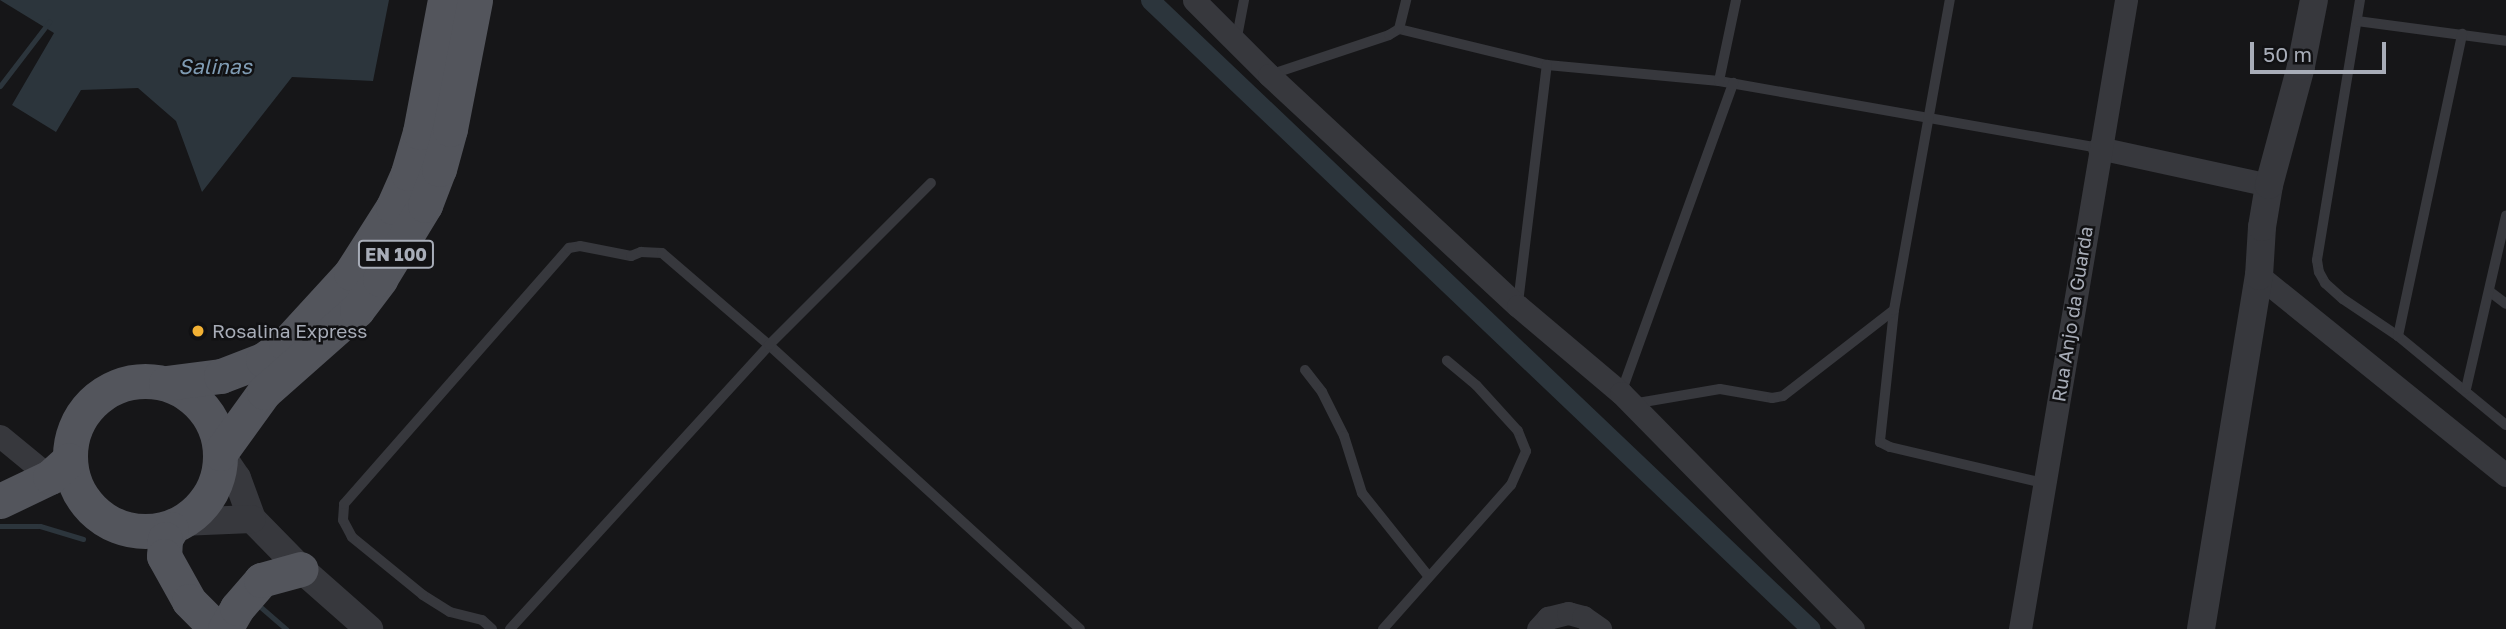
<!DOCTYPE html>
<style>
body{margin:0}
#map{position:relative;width:2506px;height:629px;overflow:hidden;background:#161618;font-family:"Golos Text",sans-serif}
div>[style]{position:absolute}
.water>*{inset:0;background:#2c353c}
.stream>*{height:5px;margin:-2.5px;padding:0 2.5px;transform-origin:2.5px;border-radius:2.5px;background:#2c353c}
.canal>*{height:19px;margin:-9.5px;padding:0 9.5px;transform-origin:9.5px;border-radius:9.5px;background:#2c353c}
.service>*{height:10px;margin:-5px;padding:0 5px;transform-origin:5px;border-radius:5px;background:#37383d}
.minor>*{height:23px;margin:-11.5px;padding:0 11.5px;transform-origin:11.5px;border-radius:11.5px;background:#37383d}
.tertiary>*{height:28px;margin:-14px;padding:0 14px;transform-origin:14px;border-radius:14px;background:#37383d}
.primary>*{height:35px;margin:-17.5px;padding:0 17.5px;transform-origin:17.5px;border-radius:17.5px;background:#53555c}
.primary>.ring{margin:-17.5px;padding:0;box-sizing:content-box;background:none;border:35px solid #53555c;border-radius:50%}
.dots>*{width:19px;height:19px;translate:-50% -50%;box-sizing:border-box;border:4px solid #111113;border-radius:50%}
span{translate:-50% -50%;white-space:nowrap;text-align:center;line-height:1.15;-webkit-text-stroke:5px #111113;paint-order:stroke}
.shield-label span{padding:2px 5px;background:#111113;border:2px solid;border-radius:5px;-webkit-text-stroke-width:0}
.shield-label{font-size:18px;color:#a8adb8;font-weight:700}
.street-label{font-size:19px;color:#a8adb8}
.poi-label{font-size:19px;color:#a8adb8}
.left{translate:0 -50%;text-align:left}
.water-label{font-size:21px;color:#7f9bb3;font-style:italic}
.scale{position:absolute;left:2250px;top:42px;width:136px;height:32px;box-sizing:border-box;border:4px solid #a8adb8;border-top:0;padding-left:9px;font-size:21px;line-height:24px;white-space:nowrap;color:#a8adb8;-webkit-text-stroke:5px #111113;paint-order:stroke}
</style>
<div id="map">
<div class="water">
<i style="clip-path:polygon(0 0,389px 0,373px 81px,292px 77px,202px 192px,176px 121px,138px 88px,81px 90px,56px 132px,12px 105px,54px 33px)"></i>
</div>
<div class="stream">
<i style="left:0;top:86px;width:81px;rotate:-52.6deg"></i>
<i style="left:0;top:526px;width:40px"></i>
<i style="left:40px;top:526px;width:45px;rotate:16.8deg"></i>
<i style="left:256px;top:603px;width:40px;rotate:41deg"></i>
</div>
<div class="canal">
<i style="left:1150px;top:0;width:912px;rotate:43.58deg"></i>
</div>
<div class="service">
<i style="left:2360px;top:0;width:264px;rotate:99.4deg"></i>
<i style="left:2317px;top:260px;width:12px;rotate:81deg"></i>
<i style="left:2319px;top:272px;width:13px;rotate:61deg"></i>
<i style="left:2325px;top:283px;width:24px;rotate:42deg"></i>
<i style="left:2343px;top:299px;width:66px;rotate:33.9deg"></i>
<i style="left:2398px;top:336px;width:140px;rotate:39.5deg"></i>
<i style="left:2357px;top:21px;width:150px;rotate:7.6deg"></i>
<i style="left:1399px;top:29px;width:152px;rotate:13.7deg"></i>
<i style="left:1547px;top:65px;width:173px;rotate:5.3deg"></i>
<i style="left:1719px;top:81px;width:386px;rotate:10deg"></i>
<i style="left:1236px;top:42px;width:43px;rotate:-79.2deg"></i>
<i style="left:1269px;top:75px;width:126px;rotate:-18.4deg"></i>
<i style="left:1389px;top:35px;width:12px;rotate:-31deg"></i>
<i style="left:1399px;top:29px;width:30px;rotate:-76deg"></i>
<i style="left:1719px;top:81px;width:83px;rotate:-78.1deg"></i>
<i style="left:2489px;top:291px;width:21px;rotate:37deg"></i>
<i style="left:1518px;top:303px;width:240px;rotate:-83.1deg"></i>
<i style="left:1894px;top:310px;width:133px;rotate:96.1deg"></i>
<i style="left:1880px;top:442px;width:11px;rotate:27deg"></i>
<i style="left:1890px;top:447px;width:158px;rotate:13.2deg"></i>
<i style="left:2398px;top:336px;width:309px;rotate:-78deg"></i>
<i style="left:1305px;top:370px;width:28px;rotate:52deg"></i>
<i style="left:1322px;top:392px;width:49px;rotate:63.4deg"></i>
<i style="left:1344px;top:436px;width:60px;rotate:72.5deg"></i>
<i style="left:1362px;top:493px;width:107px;rotate:51.4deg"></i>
<i style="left:2466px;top:389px;width:178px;rotate:-77deg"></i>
<i style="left:1621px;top:393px;width:330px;rotate:-70.1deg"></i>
<i style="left:1632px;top:404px;width:89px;rotate:-9.7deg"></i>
<i style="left:1720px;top:389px;width:53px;rotate:9.8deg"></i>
<i style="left:1772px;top:398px;width:11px;rotate:-10deg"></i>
<i style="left:1783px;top:396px;width:140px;rotate:-37.8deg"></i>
<i style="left:1894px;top:310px;width:315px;rotate:-79.8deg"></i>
<i style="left:492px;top:629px;width:13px;rotate:-138deg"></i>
<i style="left:482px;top:620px;width:33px;rotate:-166deg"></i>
<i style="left:450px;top:612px;width:32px;rotate:-148deg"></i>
<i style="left:423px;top:595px;width:92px;rotate:-140.8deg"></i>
<i style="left:352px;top:537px;width:19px;rotate:-118deg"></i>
<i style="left:343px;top:520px;width:16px;rotate:-86deg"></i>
<i style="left:344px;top:504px;width:341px;rotate:-48.7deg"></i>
<i style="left:569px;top:248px;width:11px;rotate:-10deg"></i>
<i style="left:580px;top:246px;width:52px;rotate:11.1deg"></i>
<i style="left:631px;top:256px;width:11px;rotate:-22deg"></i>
<i style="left:641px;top:252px;width:21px;rotate:3deg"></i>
<i style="left:662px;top:253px;width:141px;rotate:40.7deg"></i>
<i style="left:769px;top:345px;width:421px;rotate:42.4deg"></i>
<i style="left:510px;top:629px;width:384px;rotate:-47.6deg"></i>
<i style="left:769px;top:345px;width:229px;rotate:-45deg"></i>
<i style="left:1383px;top:629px;width:193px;rotate:-48.4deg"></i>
<i style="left:1511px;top:485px;width:37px;rotate:-66deg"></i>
<i style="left:1526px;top:451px;width:22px;rotate:-112deg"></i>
<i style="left:1518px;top:431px;width:62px;rotate:-132.4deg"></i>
<i style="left:1476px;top:385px;width:38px;rotate:-140deg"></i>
</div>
<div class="minor">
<i style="left:1194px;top:0;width:106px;rotate:45deg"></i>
<i style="left:1269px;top:75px;width:340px;rotate:42.9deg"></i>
<i style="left:1518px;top:306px;width:135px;rotate:40.2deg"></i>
<i style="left:1621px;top:393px;width:331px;rotate:45.5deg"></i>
<i style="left:2099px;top:148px;width:174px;rotate:12.3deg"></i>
<i style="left:2259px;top:276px;width:317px;rotate:38.9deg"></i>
<i style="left:0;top:436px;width:65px;rotate:39.4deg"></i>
<i style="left:1538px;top:629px;width:15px;rotate:-48deg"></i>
<i style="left:1548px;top:618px;width:21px;rotate:-14deg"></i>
<i style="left:1568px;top:613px;width:16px;rotate:15deg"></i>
<i style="left:1583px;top:617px;width:21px;rotate:35deg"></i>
<i style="left:2020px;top:629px;width:638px;rotate:-80.43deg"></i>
</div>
<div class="tertiary">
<i style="left:220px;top:453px;width:30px;rotate:56deg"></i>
<i style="left:237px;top:478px;width:44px;rotate:69.9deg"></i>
<i style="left:252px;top:519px;width:70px;rotate:45.6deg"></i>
<i style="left:301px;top:569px;width:91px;rotate:41.4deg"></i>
<i style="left:181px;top:522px;width:71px;rotate:-2.4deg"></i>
<i style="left:2201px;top:629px;width:358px;rotate:-80.7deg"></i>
<i style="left:2259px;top:276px;width:49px;rotate:-86.5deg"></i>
<i style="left:2262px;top:227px;width:43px;rotate:-80.5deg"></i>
<i style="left:2269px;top:185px;width:123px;rotate:-74.9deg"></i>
<i style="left:2301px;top:66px;width:67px;rotate:-78.9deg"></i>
</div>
<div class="primary">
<i class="ring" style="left:70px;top:381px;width:115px;height:115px"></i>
<i style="left:166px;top:383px;width:55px;rotate:-7.3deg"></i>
<i style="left:221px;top:376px;width:45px;rotate:-20.9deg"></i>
<i style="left:263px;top:360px;width:28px;rotate:-35deg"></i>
<i style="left:286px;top:344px;width:96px;rotate:-47.5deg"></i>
<i style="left:351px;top:273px;width:78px;rotate:-57.5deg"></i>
<i style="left:393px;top:207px;width:37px;rotate:-66deg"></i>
<i style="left:408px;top:173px;width:43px;rotate:-73.7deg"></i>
<i style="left:420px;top:132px;width:134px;rotate:-79.3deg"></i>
<i style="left:220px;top:453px;width:75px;rotate:-54.2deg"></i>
<i style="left:264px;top:392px;width:124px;rotate:-41.4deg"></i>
<i style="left:357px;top:310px;width:39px;rotate:-53deg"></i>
<i style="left:380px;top:279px;width:87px;rotate:-58.7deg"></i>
<i style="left:425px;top:205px;width:39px;rotate:-69deg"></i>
<i style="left:439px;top:169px;width:41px;rotate:-74.6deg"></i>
<i style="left:450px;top:129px;width:131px;rotate:-79deg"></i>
<i style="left:0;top:501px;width:55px;rotate:-25.6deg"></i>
<i style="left:50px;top:477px;width:25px;rotate:-42deg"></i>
<i style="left:171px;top:529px;width:12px;rotate:121deg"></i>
<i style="left:165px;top:539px;width:17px;rotate:93deg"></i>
<i style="left:164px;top:556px;width:51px;rotate:60.9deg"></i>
<i style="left:189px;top:601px;width:40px;rotate:45deg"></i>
<i style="left:225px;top:629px;width:24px;rotate:-60deg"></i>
<i style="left:237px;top:608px;width:37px;rotate:-49deg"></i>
<i style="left:261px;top:580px;width:41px;rotate:-15.4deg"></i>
</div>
<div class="dots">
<i style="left:198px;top:331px;background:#f2b134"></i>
</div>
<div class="shield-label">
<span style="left:396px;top:254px">EN 100</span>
</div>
<div class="street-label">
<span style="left:2072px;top:314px;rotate:-81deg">Rua Anjo da Guarda</span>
</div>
<div class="poi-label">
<span class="left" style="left:212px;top:331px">Rosalina Express</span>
</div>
<div class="water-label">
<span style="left:215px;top:66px">Salinas</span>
</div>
<div class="scale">50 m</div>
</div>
